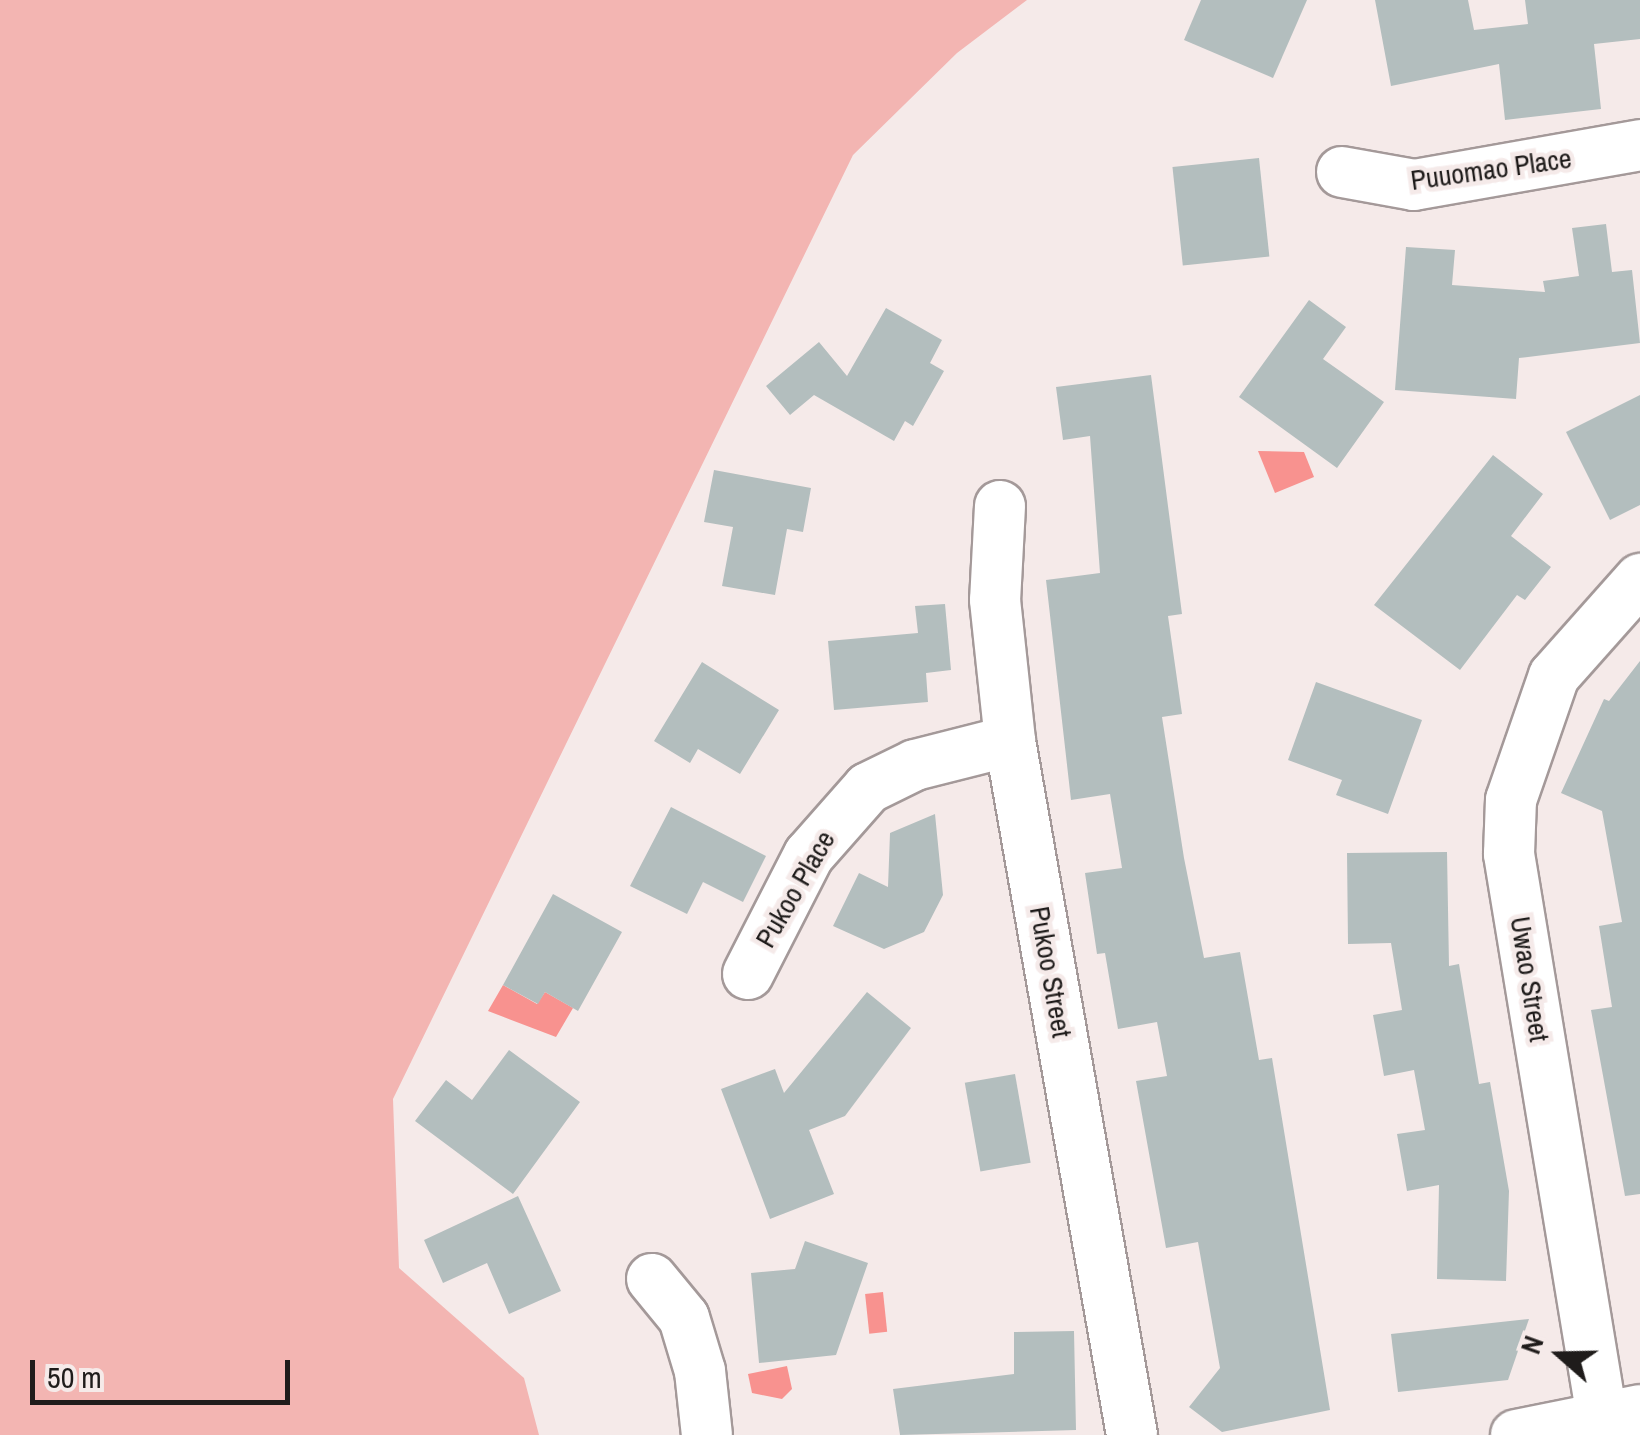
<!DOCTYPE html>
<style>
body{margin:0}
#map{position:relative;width:1640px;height:1435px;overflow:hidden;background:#f5eae9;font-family:"Archivo Narrow",sans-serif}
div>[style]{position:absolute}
.green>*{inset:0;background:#f3b5b2}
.water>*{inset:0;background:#f8928f;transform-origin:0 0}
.building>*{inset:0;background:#b3bebe;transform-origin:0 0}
.roads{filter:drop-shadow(2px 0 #a49999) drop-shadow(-2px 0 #a49999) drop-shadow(0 2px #a49999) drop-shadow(0 -2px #a49999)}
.minor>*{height:50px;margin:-25px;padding:0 25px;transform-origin:25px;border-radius:25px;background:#fff}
span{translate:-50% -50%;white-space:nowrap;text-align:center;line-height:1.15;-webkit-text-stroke:9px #f5eae9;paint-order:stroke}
.street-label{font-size:28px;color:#1f1c1b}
.north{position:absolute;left:1510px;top:1305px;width:100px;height:100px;-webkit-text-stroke:8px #f5eae9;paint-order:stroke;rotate:290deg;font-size:28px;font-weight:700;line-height:40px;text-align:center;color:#1f1c1b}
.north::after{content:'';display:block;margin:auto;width:35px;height:45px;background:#1f1c1b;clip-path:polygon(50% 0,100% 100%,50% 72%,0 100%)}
.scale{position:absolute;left:30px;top:1360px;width:260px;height:45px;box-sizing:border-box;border:5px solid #1f1c1b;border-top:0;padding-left:12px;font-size:30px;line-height:35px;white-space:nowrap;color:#1f1c1b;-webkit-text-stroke:8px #f5eae9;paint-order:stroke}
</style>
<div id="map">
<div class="green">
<i style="clip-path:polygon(0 0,1027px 0,957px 53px,853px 155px,393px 1099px,399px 1268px,524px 1378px,539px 1435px,0 1435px)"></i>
</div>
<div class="water">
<i style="clip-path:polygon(1258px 451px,1304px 452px,1314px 477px,1275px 493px)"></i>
<i style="clip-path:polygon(503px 985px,537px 1004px,545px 992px,573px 1008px,556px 1037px,488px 1011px)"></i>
<i style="left:883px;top:1292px;width:40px;height:18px;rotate:84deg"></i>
<i style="clip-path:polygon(787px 1366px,792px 1389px,782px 1399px,752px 1393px,748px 1374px)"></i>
</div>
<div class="building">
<i style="clip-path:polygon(1201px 0,1307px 0,1273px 78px,1184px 40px)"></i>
<i style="clip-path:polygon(1375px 0,1468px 0,1474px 30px,1528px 24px,1525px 0,1640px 0,1640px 39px,1594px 44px,1601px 109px,1505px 120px,1499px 64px,1391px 86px)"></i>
<i style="left:1259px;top:158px;width:99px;height:87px;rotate:84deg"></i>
<i style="clip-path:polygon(1606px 224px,1612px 272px,1632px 270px,1640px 343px,1519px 358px,1516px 399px,1395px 390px,1406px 247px,1455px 250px,1452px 285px,1545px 292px,1543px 281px,1579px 276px,1572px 228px)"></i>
<i style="clip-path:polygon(1309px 300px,1346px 327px,1323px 359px,1384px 402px,1337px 468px,1239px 397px)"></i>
<i style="clip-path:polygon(886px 308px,942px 340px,930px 363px,944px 371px,913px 426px,905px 421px,894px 441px,814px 395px,790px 415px,766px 386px,819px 342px,847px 376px)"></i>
<i style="clip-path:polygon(1151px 375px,1182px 614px,1168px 616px,1182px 714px,1162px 717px,1184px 858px,1204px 958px,1240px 952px,1259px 1060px,1272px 1058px,1330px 1410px,1222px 1432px,1189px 1407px,1220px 1368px,1198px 1242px,1166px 1248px,1136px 1081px,1167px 1076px,1157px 1022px,1118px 1029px,1105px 953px,1097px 954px,1085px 873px,1122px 868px,1110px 794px,1071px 800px,1046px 580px,1100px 573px,1090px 436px,1063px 440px,1056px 387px)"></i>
<i style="clip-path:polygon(1640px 395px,1640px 505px,1610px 520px,1566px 432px)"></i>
<i style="clip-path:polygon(1493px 455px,1543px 494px,1511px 536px,1551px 567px,1525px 600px,1517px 595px,1460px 670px,1374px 605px)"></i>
<i style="clip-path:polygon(714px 470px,811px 488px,803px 532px,787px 529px,775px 595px,722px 586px,733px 527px,704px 522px)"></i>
<i style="clip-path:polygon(945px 604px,951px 670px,926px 673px,928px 702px,834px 710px,828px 641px,918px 633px,915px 606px)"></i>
<i style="clip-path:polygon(1640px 661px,1640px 1194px,1625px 1196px,1591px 1010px,1612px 1007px,1599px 926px,1622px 922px,1602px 811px,1561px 793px,1604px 699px,1609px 701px)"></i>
<i style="clip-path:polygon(702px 662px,779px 710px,740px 774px,698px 749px,690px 763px,654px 741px)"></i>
<i style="clip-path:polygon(1316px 682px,1422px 720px,1388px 814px,1336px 795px,1342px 780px,1288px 760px)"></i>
<i style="clip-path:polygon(671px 807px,766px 856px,743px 902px,703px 882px,687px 914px,630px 886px)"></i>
<i style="clip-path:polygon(935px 814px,943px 895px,924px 932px,884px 949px,833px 926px,859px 873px,888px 887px,890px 833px)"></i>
<i style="clip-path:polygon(1447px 852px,1449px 966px,1459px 964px,1479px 1084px,1490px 1082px,1509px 1191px,1506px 1281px,1437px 1279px,1439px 1185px,1407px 1191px,1397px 1134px,1425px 1130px,1414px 1070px,1384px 1076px,1373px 1015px,1402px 1010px,1391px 943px,1348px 944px,1347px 853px)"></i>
<i style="clip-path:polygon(553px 894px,622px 932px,578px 1011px,545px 992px,538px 1004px,503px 985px)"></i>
<i style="clip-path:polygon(867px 992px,911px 1028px,845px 1116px,809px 1130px,834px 1194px,770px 1219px,721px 1089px,775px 1069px,784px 1093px)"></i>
<i style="clip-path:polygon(509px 1050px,580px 1102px,513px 1194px,415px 1121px,446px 1080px,472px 1100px)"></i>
<i style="left:1015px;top:1074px;width:90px;height:51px;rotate:80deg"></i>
<i style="clip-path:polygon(518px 1196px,561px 1291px,509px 1314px,487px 1263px,443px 1283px,424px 1240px)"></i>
<i style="clip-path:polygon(805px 1241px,868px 1263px,836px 1355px,759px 1363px,751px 1273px,795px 1269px)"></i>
<i style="clip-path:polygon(1529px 1319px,1508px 1380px,1398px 1392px,1391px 1334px)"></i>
<i style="clip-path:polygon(1074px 1331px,1076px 1430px,900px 1435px,893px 1389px,1014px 1374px,1014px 1332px)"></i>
</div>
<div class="roads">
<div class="minor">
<i style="left:1342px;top:172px;width:73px;rotate:10.2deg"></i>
<i style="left:1414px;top:185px;width:230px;rotate:-10deg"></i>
<i style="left:1000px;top:506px;width:94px;rotate:93deg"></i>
<i style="left:995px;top:600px;width:142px;rotate:83.9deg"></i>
<i style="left:1010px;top:741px;width:705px;rotate:80.03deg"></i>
<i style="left:748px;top:974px;width:134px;rotate:-62.9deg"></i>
<i style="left:809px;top:855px;width:89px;rotate:-48.6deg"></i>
<i style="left:868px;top:788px;width:52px;rotate:-26.1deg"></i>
<i style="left:915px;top:765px;width:98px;rotate:-14.2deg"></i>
<i style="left:652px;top:1279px;width:50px;rotate:50.6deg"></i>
<i style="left:684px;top:1318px;width:55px;rotate:73.2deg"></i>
<i style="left:700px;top:1371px;width:64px;rotate:83.8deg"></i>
<i style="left:1602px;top:1417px;width:571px;rotate:-99.38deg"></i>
<i style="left:1509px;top:854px;width:54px;rotate:-87.9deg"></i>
<i style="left:1511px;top:800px;width:131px;rotate:-70.9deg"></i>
<i style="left:1554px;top:676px;width:130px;rotate:-48.4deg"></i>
<i style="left:1516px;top:1435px;width:126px;rotate:-11.4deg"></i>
</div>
</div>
<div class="street-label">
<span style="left:1491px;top:169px;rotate:-8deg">Puuomao Place</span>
<span style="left:795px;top:889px;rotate:-60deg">Pukoo Place</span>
<span style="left:1051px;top:972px;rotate:80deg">Pukoo Street</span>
<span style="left:1530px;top:979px;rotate:81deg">Uwao Street</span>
</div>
<div class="north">N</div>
<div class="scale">50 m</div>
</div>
